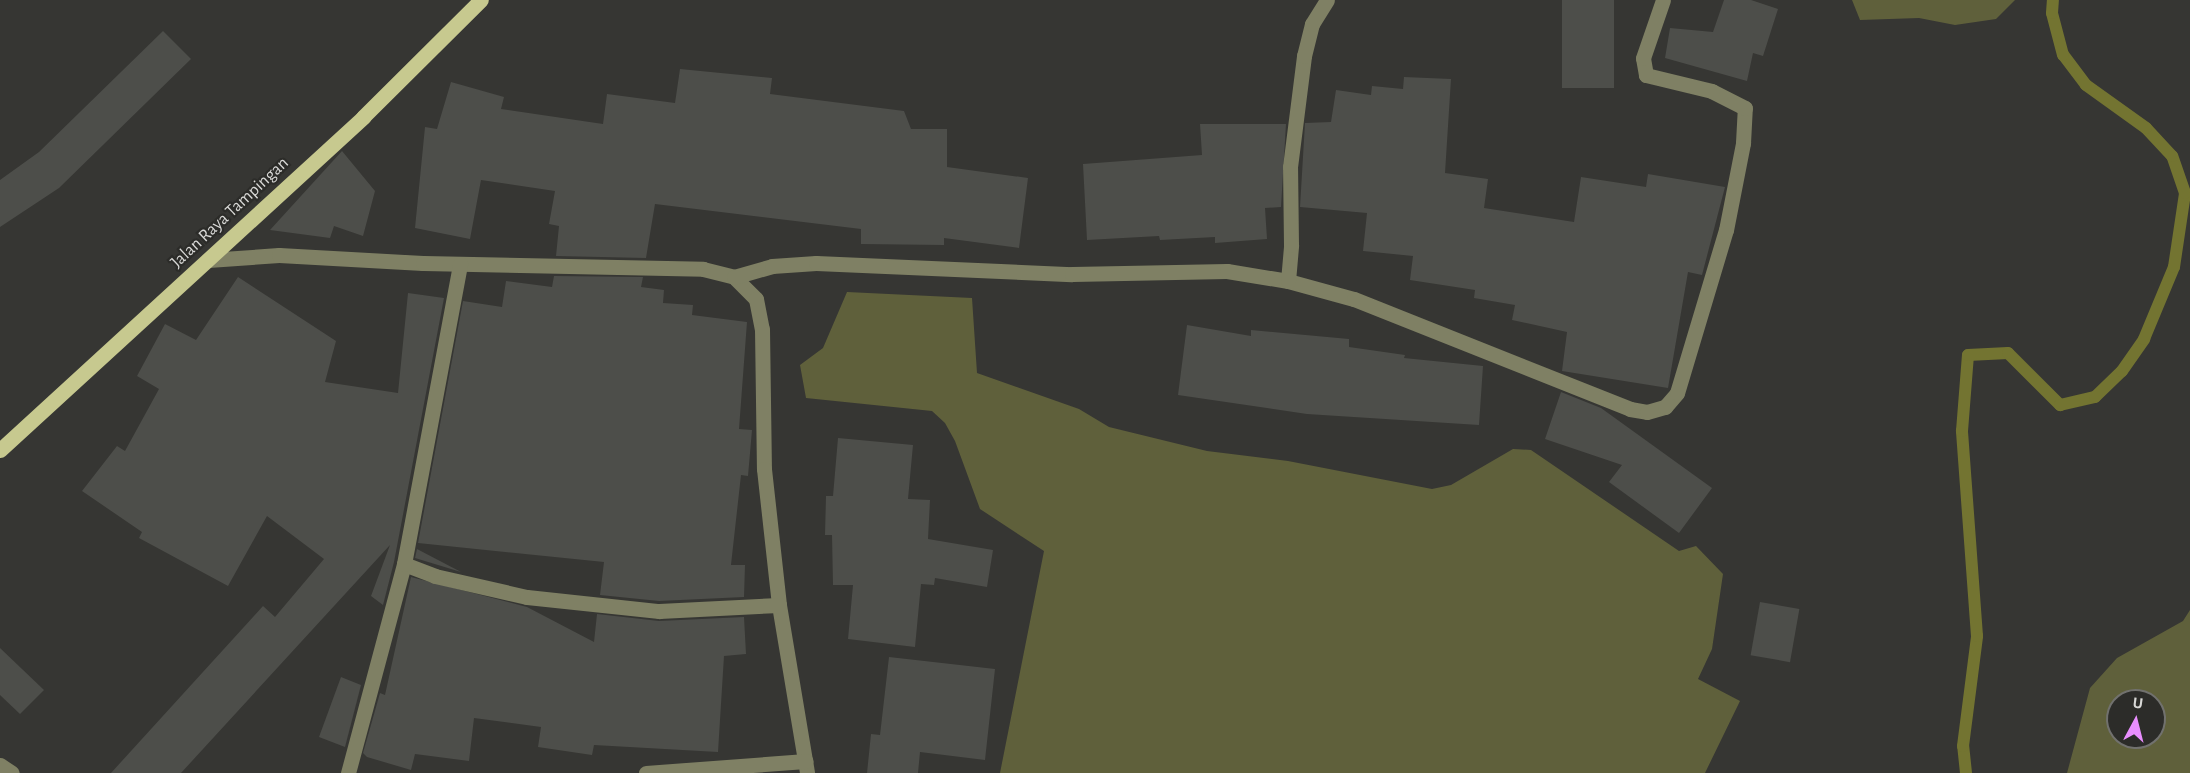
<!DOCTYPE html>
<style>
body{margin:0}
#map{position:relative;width:2190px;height:773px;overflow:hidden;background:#363633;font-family:"Alegreya Sans",sans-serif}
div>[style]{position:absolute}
.green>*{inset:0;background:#5f603b}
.stream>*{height:12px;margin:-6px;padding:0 6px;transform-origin:6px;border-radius:6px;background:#737431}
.building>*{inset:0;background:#4d4e4a;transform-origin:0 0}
.minor>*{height:15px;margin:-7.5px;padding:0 7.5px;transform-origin:7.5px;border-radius:7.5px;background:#7f8064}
.major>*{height:15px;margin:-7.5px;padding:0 7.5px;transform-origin:7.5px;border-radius:7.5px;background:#c7c98f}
span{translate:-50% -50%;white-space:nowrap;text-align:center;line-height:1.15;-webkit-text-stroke:4.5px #2c2c29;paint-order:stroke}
.street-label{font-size:18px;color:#d8d8d6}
.north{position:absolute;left:2106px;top:689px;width:60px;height:60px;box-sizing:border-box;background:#2c2c29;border:2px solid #71716e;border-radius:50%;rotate:7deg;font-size:16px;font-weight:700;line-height:24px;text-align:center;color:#d8d8d6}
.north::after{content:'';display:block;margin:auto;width:21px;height:27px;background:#e98efe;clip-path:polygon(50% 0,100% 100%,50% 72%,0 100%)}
</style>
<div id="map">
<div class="green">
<i style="clip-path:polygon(1852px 0,2015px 0,1996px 19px,1955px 25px,1919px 18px,1860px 20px)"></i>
<i style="clip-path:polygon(847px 292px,972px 298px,977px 373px,1079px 409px,1109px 427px,1207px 451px,1288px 461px,1432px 489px,1451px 485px,1513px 449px,1531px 450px,1679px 551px,1696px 546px,1723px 574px,1712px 649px,1698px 679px,1740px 701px,1705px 773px,1000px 773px,1044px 551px,980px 509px,955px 441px,945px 423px,932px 411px,806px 398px,800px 365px,823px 348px)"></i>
<i style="clip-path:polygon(evenodd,2190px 610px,2190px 773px,2067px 773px,2090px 688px,2117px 658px,2183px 621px,2190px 610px,2118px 701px,2154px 701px,2154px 737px,2118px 737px,2118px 701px)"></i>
</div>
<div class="stream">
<i style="left:1966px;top:773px;width:27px;rotate:-96deg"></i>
<i style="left:1963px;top:746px;width:111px;rotate:-82.7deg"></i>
<i style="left:1977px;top:636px;width:206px;rotate:-94.2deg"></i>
<i style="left:1962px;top:431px;width:76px;rotate:-85.5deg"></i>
<i style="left:1968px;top:355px;width:40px;rotate:-2.9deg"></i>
<i style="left:2008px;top:353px;width:74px;rotate:45deg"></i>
<i style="left:2060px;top:405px;width:36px;rotate:-13deg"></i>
<i style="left:2095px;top:397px;width:37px;rotate:-44deg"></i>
<i style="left:2122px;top:371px;width:39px;rotate:-55deg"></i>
<i style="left:2144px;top:339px;width:78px;rotate:-67.4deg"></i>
<i style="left:2174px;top:267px;width:75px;rotate:-81.5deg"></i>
<i style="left:2185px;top:193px;width:39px;rotate:-109deg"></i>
<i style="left:2172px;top:156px;width:38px;rotate:-133deg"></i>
<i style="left:2146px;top:128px;width:74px;rotate:-144.4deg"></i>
<i style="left:2086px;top:85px;width:38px;rotate:-127deg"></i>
<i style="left:2063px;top:55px;width:43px;rotate:-104.7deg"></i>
<i style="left:2052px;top:13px;width:13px;rotate:-86deg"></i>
</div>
<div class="building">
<i style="left:1562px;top:0;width:52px;height:88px"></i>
<i style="clip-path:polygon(1724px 0,1751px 0,1778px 9px,1763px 56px,1753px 53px,1747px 81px,1665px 58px,1670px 28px,1713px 32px)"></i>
<i style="clip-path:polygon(163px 31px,191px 59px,59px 188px,0 227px,0 180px,39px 152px)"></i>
<i style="clip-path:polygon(680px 69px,772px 78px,770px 94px,904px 111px,911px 129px,947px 129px,947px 167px,1028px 178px,1019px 248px,944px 238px,944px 245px,861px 244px,861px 229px,655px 204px,646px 258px,556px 256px,559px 226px,549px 224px,555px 191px,481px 180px,470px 239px,415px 228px,425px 127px,437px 129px,451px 82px,504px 97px,501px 109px,603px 124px,607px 94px,675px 103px)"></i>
<i style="clip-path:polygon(1404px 77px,1451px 79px,1445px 173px,1488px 179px,1484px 208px,1574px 222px,1581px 177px,1646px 187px,1648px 174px,1725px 187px,1702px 275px,1688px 272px,1668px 388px,1562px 371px,1567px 332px,1512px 320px,1515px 305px,1474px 298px,1475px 290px,1410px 280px,1413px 256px,1363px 251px,1367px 213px,1300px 207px,1305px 123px,1331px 122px,1336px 90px,1371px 95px,1372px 86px,1403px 89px)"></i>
<i style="clip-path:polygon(1200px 124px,1286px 124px,1281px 207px,1265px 208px,1267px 239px,1215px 243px,1215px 237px,1160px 240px,1159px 236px,1087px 240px,1083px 164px,1202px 155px)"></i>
<i style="clip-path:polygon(342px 151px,375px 191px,363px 236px,334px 226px,330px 238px,270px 230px)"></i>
<i style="clip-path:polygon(554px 276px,643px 277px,641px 287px,664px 290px,663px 303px,693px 305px,692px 315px,747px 322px,739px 429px,752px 430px,748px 476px,741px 475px,731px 565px,745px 565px,744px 597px,659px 601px,600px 595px,604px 562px,418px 543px,463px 301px,502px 307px,506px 281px,552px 287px)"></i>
<i style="clip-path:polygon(238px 277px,336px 341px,325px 382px,398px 393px,408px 293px,444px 298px,394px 562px,383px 605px,371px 596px,390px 545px,181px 773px,111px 773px,263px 606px,275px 617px,324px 559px,267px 516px,228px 586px,139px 538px,142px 532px,82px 491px,117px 446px,125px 451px,159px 389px,137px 376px,165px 324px,196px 340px)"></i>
<i style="clip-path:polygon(1187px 325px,1251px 336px,1251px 330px,1349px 339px,1349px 347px,1405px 355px,1404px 358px,1483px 366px,1479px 425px,1307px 414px,1178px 395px)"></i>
<i style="clip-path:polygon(1561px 392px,1601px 408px,1712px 488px,1679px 533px,1609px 482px,1622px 465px,1545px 439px)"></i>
<i style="clip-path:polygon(838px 438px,913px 445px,908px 499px,930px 500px,928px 539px,993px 550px,987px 587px,935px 578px,934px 585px,921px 584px,915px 647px,848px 639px,853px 585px,833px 585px,832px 535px,825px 535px,826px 496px,833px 496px)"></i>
<i style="clip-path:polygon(417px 549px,461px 572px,415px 558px)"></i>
<i style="clip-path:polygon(411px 577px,527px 607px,594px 642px,597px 614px,659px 621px,744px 617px,746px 654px,724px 656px,718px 752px,594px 745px,592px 755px,538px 747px,541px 727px,474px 718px,469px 761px,415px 754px,411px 770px,367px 757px,363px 753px,380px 693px,385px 695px)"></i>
<i style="left:1760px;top:602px;width:40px;height:54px;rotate:10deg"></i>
<i style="clip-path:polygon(0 648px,44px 690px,20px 714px,0 695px)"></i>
<i style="clip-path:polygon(889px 657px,995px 669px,985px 760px,920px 752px,918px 773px,867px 773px,871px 734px,880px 735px)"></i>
<i style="clip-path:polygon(341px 677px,361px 685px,345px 747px,319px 737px)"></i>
</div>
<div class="minor">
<i style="left:208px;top:260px;width:71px;rotate:-4deg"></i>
<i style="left:279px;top:255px;width:144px;rotate:3.2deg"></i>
<i style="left:423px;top:263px;width:280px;rotate:1.2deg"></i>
<i style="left:703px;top:269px;width:32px;rotate:14deg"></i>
<i style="left:734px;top:277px;width:31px;rotate:45deg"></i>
<i style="left:756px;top:299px;width:31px;rotate:79deg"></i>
<i style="left:762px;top:329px;width:140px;rotate:89.2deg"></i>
<i style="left:764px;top:469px;width:137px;rotate:83.7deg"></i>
<i style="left:779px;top:605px;width:170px;rotate:80.5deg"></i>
<i style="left:734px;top:277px;width:40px;rotate:-16deg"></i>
<i style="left:772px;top:266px;width:44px;rotate:-3.9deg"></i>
<i style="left:816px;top:263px;width:256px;rotate:2.5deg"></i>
<i style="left:1072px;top:274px;width:155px;rotate:-1.1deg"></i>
<i style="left:1227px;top:271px;width:62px;rotate:9.3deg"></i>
<i style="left:1288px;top:281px;width:68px;rotate:15.3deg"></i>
<i style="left:1354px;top:299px;width:297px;rotate:21.7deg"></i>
<i style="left:1630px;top:409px;width:17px;rotate:10deg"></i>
<i style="left:1647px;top:412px;width:19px;rotate:-16deg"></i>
<i style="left:1665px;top:407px;width:18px;rotate:-49deg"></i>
<i style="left:1677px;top:393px;width:170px;rotate:-73.3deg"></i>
<i style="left:1726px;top:230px;width:89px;rotate:-78.9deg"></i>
<i style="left:1743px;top:143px;width:35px;rotate:-87deg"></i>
<i style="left:1745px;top:108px;width:37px;rotate:-153deg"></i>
<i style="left:1712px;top:91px;width:68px;rotate:-166.4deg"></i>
<i style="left:1646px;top:75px;width:17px;rotate:-100deg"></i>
<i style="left:1643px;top:58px;width:61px;rotate:-71deg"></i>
<i style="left:1288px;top:281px;width:36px;rotate:-85deg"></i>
<i style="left:1291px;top:245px;width:78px;rotate:-90.7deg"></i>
<i style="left:1290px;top:167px;width:112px;rotate:-82.8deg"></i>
<i style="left:1304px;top:56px;width:33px;rotate:-76deg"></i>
<i style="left:1312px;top:24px;width:28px;rotate:-58deg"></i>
<i style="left:404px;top:564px;width:33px;rotate:21deg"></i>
<i style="left:435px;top:576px;width:94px;rotate:12.9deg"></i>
<i style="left:527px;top:597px;width:133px;rotate:6.1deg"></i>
<i style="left:659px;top:611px;width:120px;rotate:-2.9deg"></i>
<i style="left:0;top:765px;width:14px;rotate:34deg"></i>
<i style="left:348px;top:773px;width:216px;rotate:-75deg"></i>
<i style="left:404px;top:564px;width:305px;rotate:-79.4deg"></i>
<i style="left:646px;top:773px;width:160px;rotate:-4.3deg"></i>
</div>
<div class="major">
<i style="left:0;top:450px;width:493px;rotate:-42.5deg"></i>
<i style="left:363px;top:117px;width:166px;rotate:-44.8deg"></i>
</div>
<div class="street-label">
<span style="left:230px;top:213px;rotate:-43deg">Jalan Raya Tampingan</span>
</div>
<div class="north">U</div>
</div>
